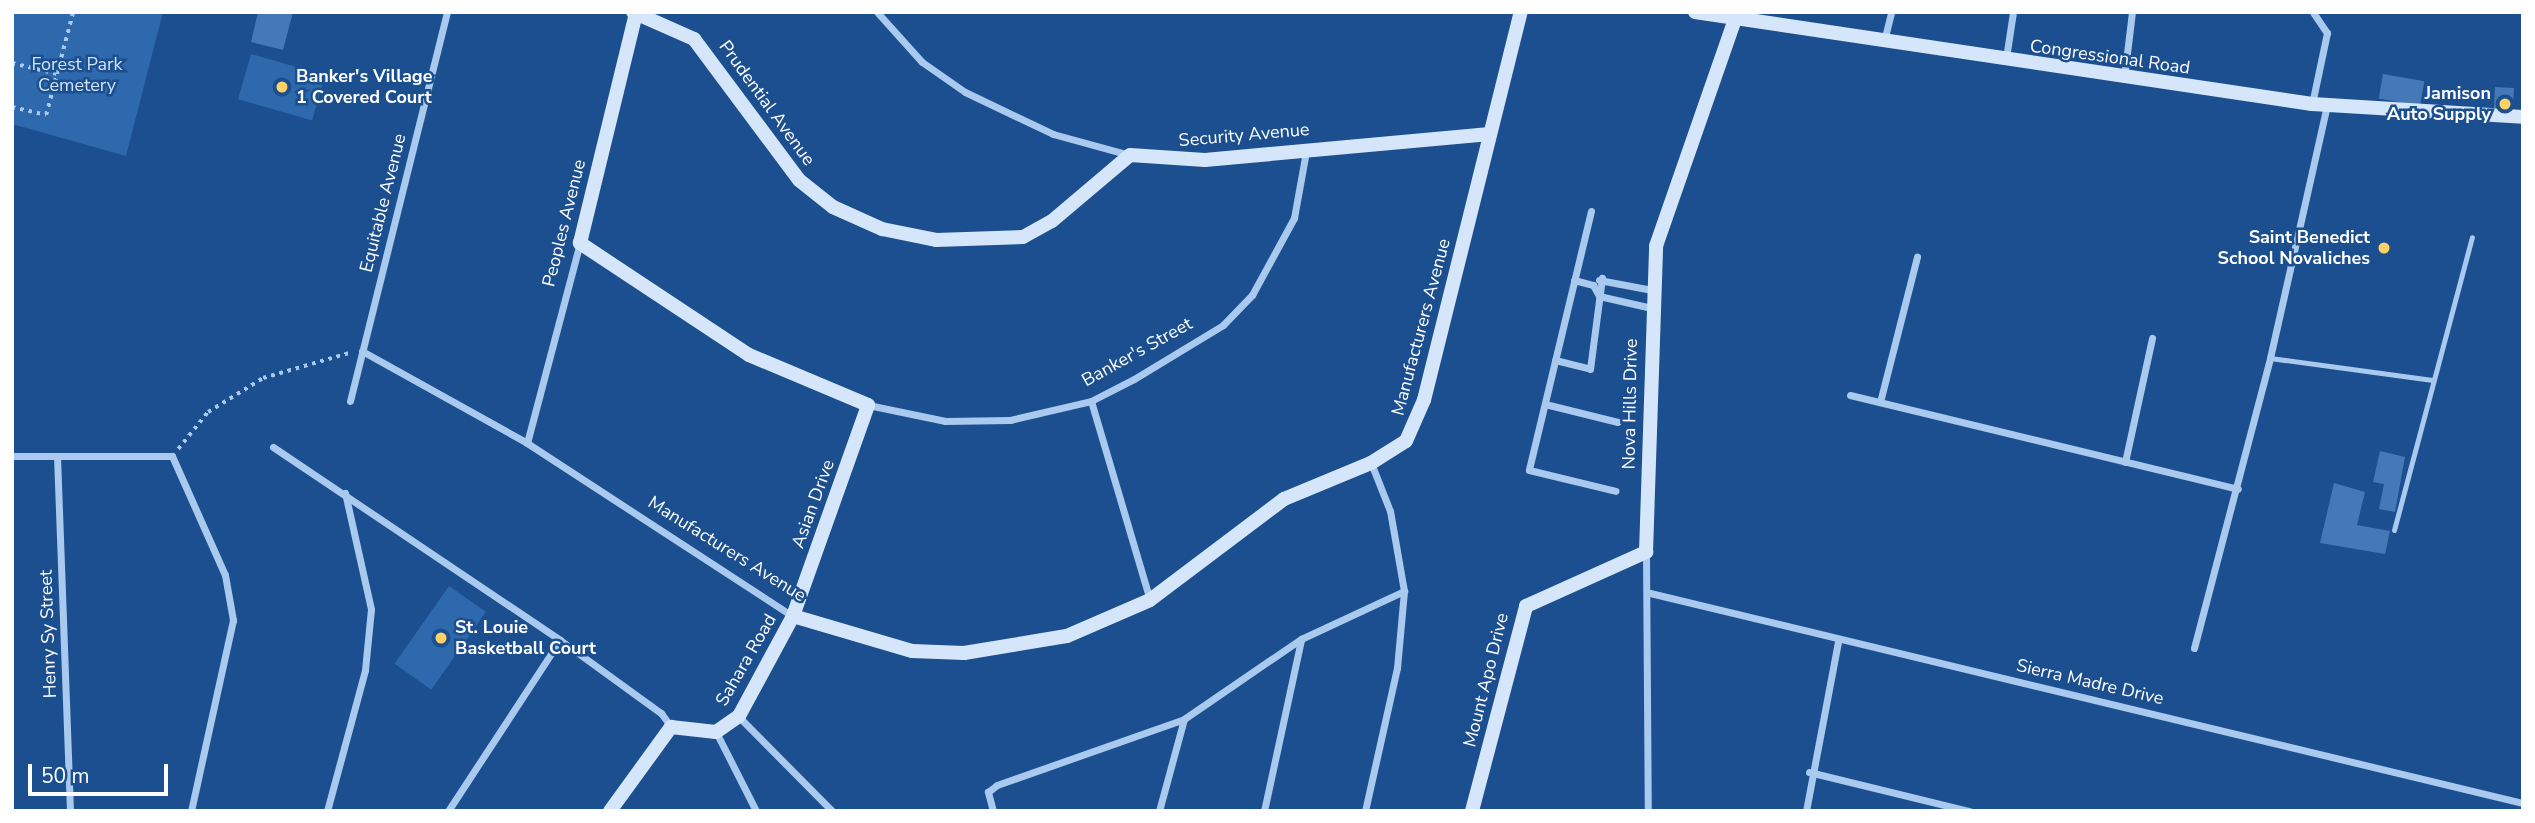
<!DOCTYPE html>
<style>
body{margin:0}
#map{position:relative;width:2535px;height:823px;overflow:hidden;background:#1b4f8f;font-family:"Nunito Sans",sans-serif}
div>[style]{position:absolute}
.green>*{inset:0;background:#2e69ad;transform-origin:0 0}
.building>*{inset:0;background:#4478b7;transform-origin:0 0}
.path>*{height:3.5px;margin-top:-1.75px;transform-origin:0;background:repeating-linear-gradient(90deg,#a9c9ee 0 3.5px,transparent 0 8.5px)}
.lane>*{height:5px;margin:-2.5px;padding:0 2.5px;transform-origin:2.5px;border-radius:2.5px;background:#a9c9ee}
.street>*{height:7px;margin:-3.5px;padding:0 3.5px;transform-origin:3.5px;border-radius:3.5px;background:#a9c9ee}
.secondary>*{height:14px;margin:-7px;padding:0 7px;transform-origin:7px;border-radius:7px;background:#d6e6fa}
.dots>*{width:19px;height:19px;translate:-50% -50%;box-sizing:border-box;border:4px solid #1b4f8f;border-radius:50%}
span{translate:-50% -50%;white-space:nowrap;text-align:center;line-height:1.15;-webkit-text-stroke:5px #1b4f8f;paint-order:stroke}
.street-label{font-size:18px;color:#fff}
.park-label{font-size:18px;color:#cfe3fa}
.poi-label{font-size:18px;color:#fff;font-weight:700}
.left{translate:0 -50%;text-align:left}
.right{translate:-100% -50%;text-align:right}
.frame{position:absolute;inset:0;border:14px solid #fff;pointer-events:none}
.scale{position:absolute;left:28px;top:764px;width:140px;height:32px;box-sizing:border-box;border:4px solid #fff;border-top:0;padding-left:9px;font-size:21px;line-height:24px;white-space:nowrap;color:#fff;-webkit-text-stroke:5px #1b4f8f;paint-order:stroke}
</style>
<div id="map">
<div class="green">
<i style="clip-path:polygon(12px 12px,163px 12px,126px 156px,12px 124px)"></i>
<i style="left:251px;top:54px;width:77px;height:47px;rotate:16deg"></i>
<i style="left:449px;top:586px;width:45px;height:95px;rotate:35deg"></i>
</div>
<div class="building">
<i style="clip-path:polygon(258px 12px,293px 12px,283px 50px,251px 42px)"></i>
<i style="left:2383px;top:74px;width:42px;height:25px;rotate:10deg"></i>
<i style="left:2495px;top:87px;width:19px;height:21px;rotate:3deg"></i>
<i style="clip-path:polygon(2380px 451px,2405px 457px,2395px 512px,2379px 509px,2384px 484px,2373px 482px)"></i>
<i style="clip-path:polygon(2334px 483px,2365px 492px,2357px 525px,2390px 531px,2385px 554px,2320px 543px)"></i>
</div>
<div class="path">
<i style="left:12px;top:63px;width:46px;rotate:13.7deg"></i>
<i style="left:12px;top:107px;width:35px;rotate:13deg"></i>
<i style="left:46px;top:115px;width:106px;rotate:-75.3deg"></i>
<i style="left:178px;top:449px;width:48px;rotate:-51deg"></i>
<i style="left:208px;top:412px;width:65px;rotate:-31.7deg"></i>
<i style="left:263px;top:378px;width:90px;rotate:-16.2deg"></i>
</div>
<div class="lane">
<i style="left:2270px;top:358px;width:164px;rotate:7.7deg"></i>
<i style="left:2394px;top:530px;width:303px;rotate:-75.1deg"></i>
</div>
<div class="street">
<i style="left:877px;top:12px;width:67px;rotate:48deg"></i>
<i style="left:922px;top:62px;width:52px;rotate:34.9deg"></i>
<i style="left:965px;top:92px;width:98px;rotate:25.5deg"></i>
<i style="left:1053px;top:134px;width:79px;rotate:15.4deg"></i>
<i style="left:1884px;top:41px;width:30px;rotate:-76deg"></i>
<i style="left:2006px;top:58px;width:47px;rotate:-81.3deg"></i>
<i style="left:2124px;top:78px;width:66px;rotate:-83.1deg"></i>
<i style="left:2312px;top:104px;width:73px;rotate:-78.1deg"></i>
<i style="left:2327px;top:33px;width:25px;rotate:-124deg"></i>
<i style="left:1591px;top:211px;width:266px;rotate:103.5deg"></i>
<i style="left:1529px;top:470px;width:89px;rotate:13.6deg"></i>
<i style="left:1574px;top:280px;width:20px;rotate:15deg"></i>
<i style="left:1593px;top:285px;width:13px;rotate:61deg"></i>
<i style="left:1599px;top:296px;width:54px;rotate:12.8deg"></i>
<i style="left:1599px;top:280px;width:54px;rotate:10.7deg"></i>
<i style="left:362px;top:351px;width:189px;rotate:29.1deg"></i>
<i style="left:527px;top:443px;width:316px;rotate:33.1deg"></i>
<i style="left:1555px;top:360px;width:36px;rotate:14deg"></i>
<i style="left:1590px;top:369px;width:92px;rotate:-82.5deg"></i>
<i style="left:1850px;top:395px;width:399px;rotate:13.6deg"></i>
<i style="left:350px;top:401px;width:401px;rotate:-76deg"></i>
<i style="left:1091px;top:401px;width:208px;rotate:73.5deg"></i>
<i style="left:1880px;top:402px;width:150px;rotate:-75.7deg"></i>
<i style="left:1545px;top:404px;width:75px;rotate:13.9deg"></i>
<i style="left:868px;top:405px;width:79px;rotate:11.7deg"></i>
<i style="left:945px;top:421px;width:65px;rotate:-0.9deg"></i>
<i style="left:1010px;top:420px;width:83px;rotate:-13.2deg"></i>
<i style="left:1091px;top:401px;width:48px;rotate:-27.1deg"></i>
<i style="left:1134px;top:379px;width:104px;rotate:-31.2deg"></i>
<i style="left:1223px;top:325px;width:42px;rotate:-46deg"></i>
<i style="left:1252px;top:295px;width:88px;rotate:-61.4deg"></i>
<i style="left:1294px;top:218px;width:68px;rotate:-79.8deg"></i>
<i style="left:527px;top:443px;width:207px;rotate:-75.2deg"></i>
<i style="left:273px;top:447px;width:346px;rotate:33.9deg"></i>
<i style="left:560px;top:640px;width:125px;rotate:35.9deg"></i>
<i style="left:661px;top:713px;width:17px;rotate:54deg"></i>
<i style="left:12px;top:456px;width:160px"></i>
<i style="left:172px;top:456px;width:130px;rotate:66deg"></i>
<i style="left:225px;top:575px;width:46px;rotate:79.9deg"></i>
<i style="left:233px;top:620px;width:196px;rotate:102.4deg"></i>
<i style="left:57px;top:456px;width:355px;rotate:87.9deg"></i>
<i style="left:2125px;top:462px;width:127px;rotate:-77.7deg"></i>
<i style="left:1646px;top:553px;width:258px;rotate:89.6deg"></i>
<i style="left:1650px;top:593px;width:898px;rotate:13.53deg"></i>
<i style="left:2194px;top:648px;width:300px;rotate:-75.3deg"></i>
<i style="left:2270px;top:358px;width:259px;rotate:-77.3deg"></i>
<i style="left:739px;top:717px;width:132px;rotate:45.3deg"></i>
<i style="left:716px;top:732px;width:89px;rotate:63.1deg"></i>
<i style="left:1809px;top:772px;width:165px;rotate:13.7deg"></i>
<i style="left:327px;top:811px;width:146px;rotate:-74.9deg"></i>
<i style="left:365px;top:670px;width:61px;rotate:-84.4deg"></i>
<i style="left:371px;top:609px;width:119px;rotate:-102.6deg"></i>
<i style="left:448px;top:811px;width:204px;rotate:-56.8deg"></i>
<i style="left:993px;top:811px;width:20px;rotate:-105deg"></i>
<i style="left:988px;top:792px;width:11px;rotate:-38deg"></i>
<i style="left:997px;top:785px;width:198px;rotate:-19.4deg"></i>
<i style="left:1184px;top:719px;width:142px;rotate:-34.4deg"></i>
<i style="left:1301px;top:639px;width:114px;rotate:-25deg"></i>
<i style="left:1159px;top:811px;width:95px;rotate:-74.8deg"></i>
<i style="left:1264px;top:811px;width:175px;rotate:-77.8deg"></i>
<i style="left:1365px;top:811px;width:147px;rotate:-77.4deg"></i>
<i style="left:1397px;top:668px;width:77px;rotate:-84.8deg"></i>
<i style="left:1404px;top:591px;width:81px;rotate:-99.9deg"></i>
<i style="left:1390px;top:511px;width:52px;rotate:-111.6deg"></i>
<i style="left:1806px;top:811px;width:172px;rotate:-79.3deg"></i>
</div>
<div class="secondary">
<i style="left:633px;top:12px;width:67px;rotate:23.9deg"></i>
<i style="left:694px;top:39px;width:176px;rotate:53.3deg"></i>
<i style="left:799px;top:180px;width:43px;rotate:38.5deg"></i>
<i style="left:833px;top:207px;width:54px;rotate:24.2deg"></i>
<i style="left:882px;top:229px;width:55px;rotate:11.5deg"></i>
<i style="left:936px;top:240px;width:87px;rotate:-2deg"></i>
<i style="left:1023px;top:237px;width:33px;rotate:-29deg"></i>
<i style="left:1052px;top:221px;width:102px;rotate:-40.2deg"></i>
<i style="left:1130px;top:155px;width:75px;rotate:3.8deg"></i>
<i style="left:1205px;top:160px;width:286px;rotate:-5.2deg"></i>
<i style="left:1695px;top:12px;width:624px;rotate:8.48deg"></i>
<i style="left:2312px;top:104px;width:211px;rotate:3.5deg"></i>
<i style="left:793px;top:616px;width:124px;rotate:16.4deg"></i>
<i style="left:912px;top:651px;width:52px;rotate:2.2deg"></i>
<i style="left:964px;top:653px;width:104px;rotate:-9.4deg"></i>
<i style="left:1067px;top:636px;width:90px;rotate:-23.4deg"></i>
<i style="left:1150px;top:600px;width:168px;rotate:-37deg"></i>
<i style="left:1284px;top:499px;width:94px;rotate:-22.5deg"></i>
<i style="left:1371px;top:463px;width:41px;rotate:-32.2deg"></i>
<i style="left:1406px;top:441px;width:45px;rotate:-66.3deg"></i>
<i style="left:1424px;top:400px;width:400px;rotate:-76deg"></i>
<i style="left:610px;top:811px;width:104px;rotate:-54deg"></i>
<i style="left:671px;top:727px;width:45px;rotate:6.3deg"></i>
<i style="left:716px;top:732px;width:28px;rotate:-35deg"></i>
<i style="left:739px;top:716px;width:114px;rotate:-61.6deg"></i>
<i style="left:793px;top:616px;width:224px;rotate:-70.4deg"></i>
<i style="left:868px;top:405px;width:129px;rotate:-157.2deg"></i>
<i style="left:749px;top:355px;width:203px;rotate:-146.5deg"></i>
<i style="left:580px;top:243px;width:237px;rotate:-76.3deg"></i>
<i style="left:1472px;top:811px;width:212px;rotate:-75.2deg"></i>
<i style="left:1526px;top:606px;width:132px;rotate:-24.2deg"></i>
<i style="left:1646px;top:552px;width:306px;rotate:-88.1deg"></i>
<i style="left:1656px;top:246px;width:240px;rotate:-70.8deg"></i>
</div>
<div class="dots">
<i style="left:282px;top:87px;background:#ffd166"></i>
<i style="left:2505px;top:104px;background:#ffd166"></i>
<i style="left:2384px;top:248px;background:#ffd166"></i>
<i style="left:441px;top:638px;background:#ffd166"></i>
</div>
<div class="street-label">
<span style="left:2110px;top:57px;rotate:8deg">Congressional Road</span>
<span style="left:767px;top:103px;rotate:54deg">Prudential Avenue</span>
<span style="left:1244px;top:135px;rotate:-5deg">Security Avenue</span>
<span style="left:383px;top:203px;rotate:-76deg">Equitable Avenue</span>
<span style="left:564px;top:223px;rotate:-76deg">Peoples Avenue</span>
<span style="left:1421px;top:327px;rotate:-75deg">Manufacturers Avenue</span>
<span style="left:1137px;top:352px;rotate:-29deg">Banker's Street</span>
<span style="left:1630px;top:404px;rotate:-89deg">Nova Hills Drive</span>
<span style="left:813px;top:504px;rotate:-70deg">Asian Drive</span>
<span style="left:727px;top:549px;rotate:32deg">Manufacturers Avenue</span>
<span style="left:48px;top:634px;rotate:-92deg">Henry Sy Street</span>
<span style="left:746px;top:660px;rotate:-60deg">Sahara Road</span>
<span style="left:1486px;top:680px;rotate:-76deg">Mount Apo Drive</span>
<span style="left:2090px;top:682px;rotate:13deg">Sierra Madre Drive</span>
</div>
<div class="park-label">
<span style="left:77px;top:75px">Forest Park<br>Cemetery</span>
</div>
<div class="poi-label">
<span class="left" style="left:296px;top:87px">Banker's Village<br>1 Covered Court</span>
<span class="right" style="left:2491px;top:104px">Jamison<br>Auto Supply</span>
<span class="right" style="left:2370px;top:248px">Saint Benedict<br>School Novaliches</span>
<span class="left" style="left:455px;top:638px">St. Louie<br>Basketball Court</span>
</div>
<div class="frame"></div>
<div class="scale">50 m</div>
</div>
